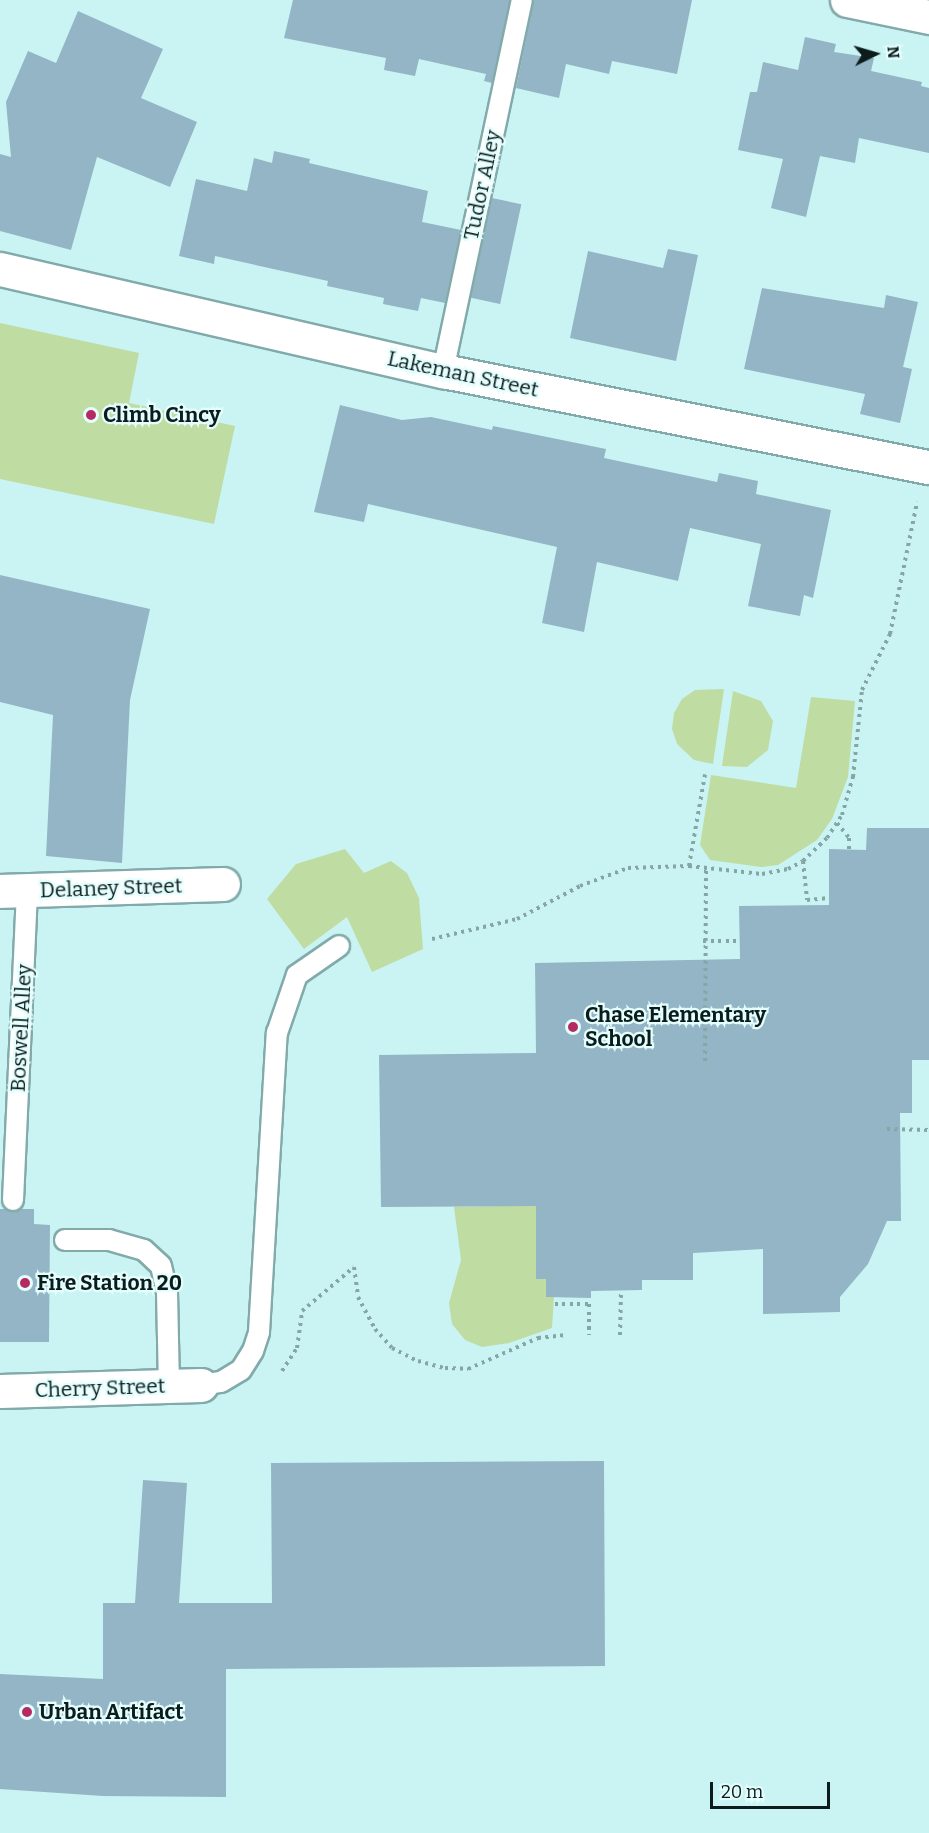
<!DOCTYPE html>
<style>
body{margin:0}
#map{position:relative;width:929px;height:1833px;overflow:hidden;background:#caf4f3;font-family:Bitter,serif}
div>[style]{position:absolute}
.green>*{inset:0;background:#bfdca3}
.building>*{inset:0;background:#94b5c5;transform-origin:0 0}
.path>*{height:4px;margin-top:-2px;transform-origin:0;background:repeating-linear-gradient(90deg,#85a6a5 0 3px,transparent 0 7.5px)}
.roads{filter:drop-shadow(2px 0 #82aaaa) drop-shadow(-2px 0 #82aaaa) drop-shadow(0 2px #82aaaa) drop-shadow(0 -2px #82aaaa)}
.service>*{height:20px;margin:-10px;padding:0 10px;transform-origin:10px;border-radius:10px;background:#fff}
.minor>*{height:33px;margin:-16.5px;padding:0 16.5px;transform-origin:16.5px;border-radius:16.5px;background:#fff}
.dots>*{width:16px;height:16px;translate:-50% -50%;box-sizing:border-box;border:3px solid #e4fdfd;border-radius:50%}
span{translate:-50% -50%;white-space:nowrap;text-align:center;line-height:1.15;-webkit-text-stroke:4.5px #e4fdfd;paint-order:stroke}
.street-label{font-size:21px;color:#0c1c1c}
.poi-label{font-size:21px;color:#0c1c1c;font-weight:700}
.left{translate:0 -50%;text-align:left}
.north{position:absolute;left:845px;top:24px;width:60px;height:60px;-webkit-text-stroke:4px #e4fdfd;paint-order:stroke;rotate:85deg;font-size:16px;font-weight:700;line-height:24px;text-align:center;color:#0c1c1c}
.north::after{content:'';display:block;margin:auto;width:21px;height:27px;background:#0c1c1c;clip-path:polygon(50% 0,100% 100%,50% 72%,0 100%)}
.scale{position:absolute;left:710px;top:1782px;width:120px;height:27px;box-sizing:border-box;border:3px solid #0c1c1c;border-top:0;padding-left:8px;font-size:18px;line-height:21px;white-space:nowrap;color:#0c1c1c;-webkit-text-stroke:4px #e4fdfd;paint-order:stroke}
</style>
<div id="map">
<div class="green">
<i style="clip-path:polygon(0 323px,139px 353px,129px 403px,235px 426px,214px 524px,0 479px)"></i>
<i style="clip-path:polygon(724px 689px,713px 764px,694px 760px,677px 744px,672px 729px,674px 713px,682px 699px,695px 690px)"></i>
<i style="clip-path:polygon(733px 691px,761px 701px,773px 721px,768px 750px,747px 767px,722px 766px)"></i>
<i style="clip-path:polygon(811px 697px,855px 701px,848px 777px,832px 819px,817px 840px,778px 865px,761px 867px,710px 860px,700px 845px,711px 775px,796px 788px)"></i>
<i style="clip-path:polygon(345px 849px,364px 873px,391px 861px,407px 873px,419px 898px,423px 949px,372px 972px,347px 917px,304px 949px,267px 899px,296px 864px)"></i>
<i style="clip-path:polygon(504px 1159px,536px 1159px,536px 1279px,546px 1279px,554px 1297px,552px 1328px,509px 1343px,482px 1347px,465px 1340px,452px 1324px,449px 1303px,461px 1260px,454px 1207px,503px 1206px)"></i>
</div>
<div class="building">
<i style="clip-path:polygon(293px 0,510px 0,492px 83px,484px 81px,486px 74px,419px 59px,415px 76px,384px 70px,386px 58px,284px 38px)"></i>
<i style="clip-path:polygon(534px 0,692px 0,677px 74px,612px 61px,609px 74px,566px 64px,559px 98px,516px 88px)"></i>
<i style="clip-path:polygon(78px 11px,163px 49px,141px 98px,197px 122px,170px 187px,97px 157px,71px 250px,0 231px,0 154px,11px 157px,6px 102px,28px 51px,56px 63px)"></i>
<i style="clip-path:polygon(805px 37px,836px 44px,834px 52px,874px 58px,871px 71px,922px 82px,921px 86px,929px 88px,929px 153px,859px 138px,855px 163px,820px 156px,806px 217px,771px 208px,783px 159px,738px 150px,750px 92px,757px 92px,763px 62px,798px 70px)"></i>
<i style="clip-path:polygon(274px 151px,310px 159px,309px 163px,428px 191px,422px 222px,461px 230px,445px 303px,421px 298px,418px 311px,383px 304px,384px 298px,327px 286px,328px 281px,215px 256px,214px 264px,179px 256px,196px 179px,247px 191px,254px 158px,272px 163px)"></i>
<i style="left:492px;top:198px;width:30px;height:102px;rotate:12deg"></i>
<i style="clip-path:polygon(668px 249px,698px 255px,676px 361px,570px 338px,588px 251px,663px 268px)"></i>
<i style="clip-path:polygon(762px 288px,884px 308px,886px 295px,918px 302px,903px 367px,912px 369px,900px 423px,860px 414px,865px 394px,744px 369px)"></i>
<i style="clip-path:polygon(340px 405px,402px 420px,431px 417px,492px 430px,493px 426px,606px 449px,604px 458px,717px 482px,719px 473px,758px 481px,756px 494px,831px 510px,813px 598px,804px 595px,800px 616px,748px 606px,761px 544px,690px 528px,678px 581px,597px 562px,584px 632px,542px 623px,557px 547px,368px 504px,364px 522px,314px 512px)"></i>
<i style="clip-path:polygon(0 575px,150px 609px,130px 700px,122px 863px,46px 856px,53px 715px,0 702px)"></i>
<i style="clip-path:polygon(867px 828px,929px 828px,929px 1060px,912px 1060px,912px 1113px,900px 1113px,901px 1221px,887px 1221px,868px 1264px,840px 1297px,840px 1312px,763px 1314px,763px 1249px,693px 1253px,693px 1280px,642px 1280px,642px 1290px,591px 1291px,591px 1298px,546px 1297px,546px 1279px,536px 1279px,536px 1206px,381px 1207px,379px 1055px,536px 1053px,535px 963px,740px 959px,739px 906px,829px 905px,829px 849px,866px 850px)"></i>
<i style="clip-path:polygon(0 1209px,34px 1209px,34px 1224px,50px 1225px,49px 1342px,0 1342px)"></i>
<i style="clip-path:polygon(604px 1461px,605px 1666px,226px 1669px,226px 1797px,103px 1796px,0 1789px,0 1674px,103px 1679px,103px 1603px,135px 1603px,143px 1480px,187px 1483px,179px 1603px,272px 1603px,271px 1463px)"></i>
</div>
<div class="path">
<i style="left:837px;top:823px;width:19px;rotate:51deg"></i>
<i style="left:849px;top:838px;width:11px;rotate:90deg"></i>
<i style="left:803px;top:861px;width:39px;rotate:84deg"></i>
<i style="left:807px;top:900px;width:22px;rotate:-5deg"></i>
<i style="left:689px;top:866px;width:93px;rotate:-80.1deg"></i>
<i style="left:432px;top:939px;width:87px;rotate:-13.2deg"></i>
<i style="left:517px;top:919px;width:71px;rotate:-27.6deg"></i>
<i style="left:580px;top:886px;width:51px;rotate:-20.6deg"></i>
<i style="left:628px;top:868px;width:61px;rotate:-1.9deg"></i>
<i style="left:689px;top:866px;width:73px;rotate:6.3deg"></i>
<i style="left:762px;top:874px;width:26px;rotate:-11deg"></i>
<i style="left:788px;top:869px;width:17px;rotate:-28deg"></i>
<i style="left:803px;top:861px;width:33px;rotate:-44deg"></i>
<i style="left:827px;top:838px;width:27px;rotate:-57deg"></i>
<i style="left:842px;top:815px;width:40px;rotate:-74deg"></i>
<i style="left:853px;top:777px;width:87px;rotate:-84.1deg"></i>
<i style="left:862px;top:690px;width:63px;rotate:-63.4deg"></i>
<i style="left:890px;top:634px;width:135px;rotate:-78.4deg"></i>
<i style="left:703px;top:941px;width:36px"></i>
<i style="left:705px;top:1061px;width:191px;rotate:-89.7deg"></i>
<i style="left:887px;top:1129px;width:42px;rotate:1.4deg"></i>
<i style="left:354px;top:1267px;width:30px;rotate:82deg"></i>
<i style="left:358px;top:1297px;width:36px;rotate:62deg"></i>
<i style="left:375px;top:1329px;width:25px;rotate:48deg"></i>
<i style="left:392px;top:1348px;width:29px;rotate:27deg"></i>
<i style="left:418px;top:1361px;width:28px;rotate:15deg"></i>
<i style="left:445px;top:1368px;width:23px;rotate:2deg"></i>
<i style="left:468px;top:1369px;width:77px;rotate:-23.9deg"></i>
<i style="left:538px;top:1338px;width:28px;rotate:-6deg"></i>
<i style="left:555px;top:1304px;width:34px"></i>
<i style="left:589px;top:1304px;width:31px;rotate:90deg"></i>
<i style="left:620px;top:1335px;width:45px;rotate:-88.7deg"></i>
<i style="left:282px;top:1371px;width:27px;rotate:-57deg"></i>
<i style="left:297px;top:1348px;width:37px;rotate:-82deg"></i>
<i style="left:302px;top:1311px;width:68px;rotate:-40.2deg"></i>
</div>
<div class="roads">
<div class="service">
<i style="left:443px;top:371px;width:379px;rotate:-78deg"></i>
<i style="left:13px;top:1200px;width:309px;rotate:-87.4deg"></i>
<i style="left:65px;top:1240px;width:44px"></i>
<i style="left:109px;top:1240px;width:36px;rotate:16deg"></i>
<i style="left:144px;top:1250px;width:23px;rotate:43deg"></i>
<i style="left:161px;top:1266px;width:27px;rotate:77deg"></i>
<i style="left:167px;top:1292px;width:94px;rotate:88.8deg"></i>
<i style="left:201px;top:1385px;width:20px;rotate:-9deg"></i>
<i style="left:221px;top:1382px;width:23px;rotate:-31deg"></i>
<i style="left:241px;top:1370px;width:22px;rotate:-58deg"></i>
<i style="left:253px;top:1351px;width:20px;rotate:-72deg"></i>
<i style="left:259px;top:1332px;width:300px;rotate:-86.6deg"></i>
<i style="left:277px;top:1033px;width:61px;rotate:-71deg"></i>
<i style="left:297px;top:975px;width:51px;rotate:-34.6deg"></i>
</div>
<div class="minor">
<i style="left:847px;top:0;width:84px;rotate:11.7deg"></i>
<i style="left:0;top:269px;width:455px;rotate:13deg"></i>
<i style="left:443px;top:371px;width:495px;rotate:11.2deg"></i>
<i style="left:0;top:891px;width:223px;rotate:-1.8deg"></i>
<i style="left:0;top:1391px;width:201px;rotate:-1.7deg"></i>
</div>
</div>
<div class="dots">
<i style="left:91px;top:415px;background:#b62a62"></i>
<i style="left:573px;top:1027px;background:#b62a62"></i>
<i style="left:25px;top:1283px;background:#b62a62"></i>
<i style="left:27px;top:1712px;background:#b62a62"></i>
</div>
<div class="street-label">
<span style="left:482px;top:185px;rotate:-78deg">Tudor Alley</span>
<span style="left:463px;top:374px;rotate:12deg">Lakeman Street</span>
<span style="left:111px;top:888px;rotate:-2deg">Delaney Street</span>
<span style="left:21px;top:1028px;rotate:-87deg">Boswell Alley</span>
<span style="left:100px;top:1388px;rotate:-2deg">Cherry Street</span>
</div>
<div class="poi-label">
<span class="left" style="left:103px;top:415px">Climb Cincy</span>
<span class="left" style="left:585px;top:1027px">Chase Elementary<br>School</span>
<span class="left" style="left:37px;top:1283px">Fire Station 20</span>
<span class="left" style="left:39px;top:1712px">Urban Artifact</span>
</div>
<div class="north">N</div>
<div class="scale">20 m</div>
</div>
